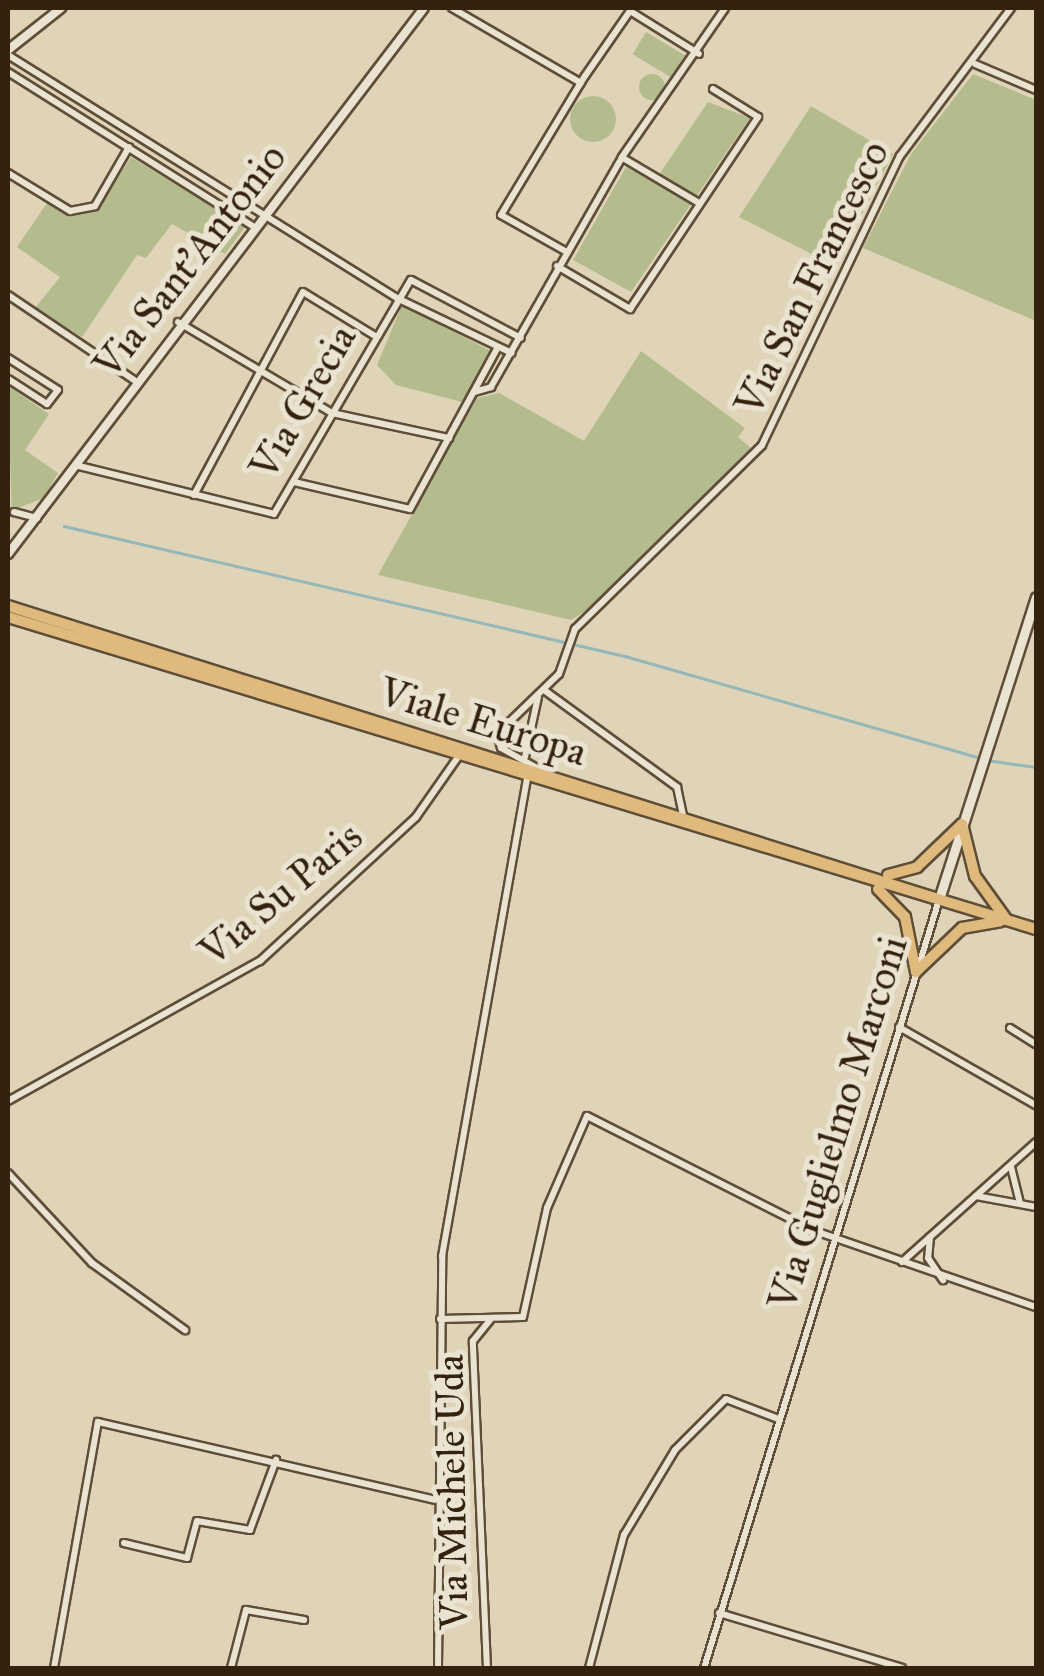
<!DOCTYPE html>
<style>
body{margin:0}
#map{position:relative;width:1044px;height:1676px;overflow:hidden;background:#e0d4b8;font-family:"IM FELL Great Primer",serif}
div>[style]{position:absolute}
.green>*{inset:0;background:#b4bc8e;transform-origin:0 0}
.round{border-radius:50%}
.stream>*{height:2.5px;margin:-1.25px;padding:0 1.25px;transform-origin:1.25px;border-radius:1.25px;background:#96b7b7}
.roads{filter:drop-shadow(2px 0 #5e4e38) drop-shadow(-2px 0 #5e4e38) drop-shadow(0 2px #5e4e38) drop-shadow(0 -2px #5e4e38)}
.minor>*{height:6px;margin:-3px;padding:0 3px;transform-origin:3px;border-radius:3px;background:#ebe3d1}
.tertiary>*{height:8px;margin:-4px;padding:0 4px;transform-origin:4px;border-radius:4px;background:#ebe3d1}
.secondary>*{height:9px;margin:-4.5px;padding:0 4.5px;transform-origin:4.5px;border-radius:4.5px;background:#ebe3d1}
.primary>*{height:10px;margin:-5px;padding:0 5px;transform-origin:5px;border-radius:5px;background:#e0ba7c}
span{translate:-50% -50%;white-space:nowrap;text-align:center;line-height:1.15;-webkit-text-stroke:10px #ebe3d1;paint-order:stroke}
.street-label{font-size:40px;color:#33220e}
.frame{position:absolute;inset:0;border:10px solid #33220e;pointer-events:none}
</style>
<div id="map">
<div class="green">
<i style="left:646px;top:32px;width:49px;height:26px;rotate:31deg"></i>
<i style="clip-path:polygon(973px 74px,1036px 100px,1036px 321px,863px 248px,911px 154px)"></i>
<i class="round" style="left:639px;top:74px;width:26px;height:26px"></i>
<i class="round" style="left:570px;top:96px;width:46px;height:46px"></i>
<i style="clip-path:polygon(708px 102px,750px 118px,631px 292px,573px 260px,626px 167px,654px 182px)"></i>
<i style="clip-path:polygon(811px 106px,893px 154px,835px 266px,739px 217px)"></i>
<i style="clip-path:polygon(131px 157px,245px 227px,225px 254px,172px 224px,146px 258px,137px 255px,82px 337px,35px 308px,60px 277px,17px 247px,47px 203px,69px 217px,98px 210px)"></i>
<i style="clip-path:polygon(402px 305px,491px 351px,462px 402px,396px 385px,377px 365px)"></i>
<i style="clip-path:polygon(641px 351px,745px 428px,738px 437px,752px 449px,607px 598px,571px 620px,378px 575px,477px 398px,499px 393px,584px 441px)"></i>
<i style="clip-path:polygon(8px 386px,49px 414px,25px 450px,58px 473px,44px 498px,13px 510px,12px 523px)"></i>
</div>
<div class="stream">
<i style="left:64px;top:526px;width:576px;rotate:13.05deg"></i>
<i style="left:625px;top:656px;width:367px;rotate:16deg"></i>
<i style="left:986px;top:760px;width:50px;rotate:8deg"></i>
</div>
<div class="roads">
<div class="minor">
<i style="left:452px;top:8px;width:149px;rotate:30.2deg"></i>
<i style="left:8px;top:55px;width:459px;rotate:32deg"></i>
<i style="left:397px;top:298px;width:127px;rotate:25.6deg"></i>
<i style="left:975px;top:64px;width:66px;rotate:23.1deg"></i>
<i style="left:8px;top:72px;width:291px;rotate:32.2deg"></i>
<i style="left:623px;top:158px;width:88px;rotate:30.6deg"></i>
<i style="left:8px;top:173px;width:73px;rotate:31.5deg"></i>
<i style="left:70px;top:211px;width:25px;rotate:-11deg"></i>
<i style="left:95px;top:206px;width:68px;rotate:-60deg"></i>
<i style="left:565px;top:251px;width:73px;rotate:-150.6deg"></i>
<i style="left:501px;top:215px;width:162px;rotate:-58.9deg"></i>
<i style="left:585px;top:76px;width:79px;rotate:-55.3deg"></i>
<i style="left:630px;top:11px;width:81px;rotate:31.9deg"></i>
<i style="left:557px;top:266px;width:85px;rotate:30.5deg"></i>
<i style="left:630px;top:309px;width:231px;rotate:-56.3deg"></i>
<i style="left:758px;top:117px;width:53px;rotate:-148.1deg"></i>
<i style="left:8px;top:295px;width:152px;rotate:34deg"></i>
<i style="left:178px;top:322px;width:179px;rotate:30.6deg"></i>
<i style="left:332px;top:413px;width:120px;rotate:12.1deg"></i>
<i style="left:8px;top:358px;width:59px;rotate:32.6deg"></i>
<i style="left:58px;top:390px;width:18px;rotate:128deg"></i>
<i style="left:47px;top:404px;width:46px;rotate:-147.3deg"></i>
<i style="left:474px;top:392px;width:18px;rotate:-16deg"></i>
<i style="left:491px;top:387px;width:265px;rotate:-60.3deg"></i>
<i style="left:622px;top:157px;width:181px;rotate:-55.3deg"></i>
<i style="left:75px;top:465px;width:205px;rotate:13.8deg"></i>
<i style="left:274px;top:514px;width:271px;rotate:-59.7deg"></i>
<i style="left:411px;top:280px;width:124px;rotate:27.8deg"></i>
<i style="left:294px;top:482px;width:119px;rotate:13.1deg"></i>
<i style="left:410px;top:509px;width:184px;rotate:-61.5deg"></i>
<i style="left:194px;top:495px;width:230px;rotate:-61.8deg"></i>
<i style="left:303px;top:292px;width:84px;rotate:31.4deg"></i>
<i style="left:14px;top:512px;width:24px;rotate:15deg"></i>
<i style="left:544px;top:690px;width:165px;rotate:36.1deg"></i>
<i style="left:677px;top:787px;width:29px;rotate:78deg"></i>
<i style="left:525px;top:757px;width:61px;rotate:-77.8deg"></i>
<i style="left:546px;top:773px;width:51px;rotate:-150.9deg"></i>
<i style="left:501px;top:748px;width:15px;rotate:-106deg"></i>
<i style="left:497px;top:734px;width:86px;rotate:-44.1deg"></i>
<i style="left:559px;top:674px;width:48px;rotate:-70.4deg"></i>
<i style="left:575px;top:629px;width:262px;rotate:-44.5deg"></i>
<i style="left:762px;top:445px;width:320px;rotate:-64.5deg"></i>
<i style="left:900px;top:156px;width:185px;rotate:-53.1deg"></i>
<i style="left:899px;top:1027px;width:158px;rotate:29.7deg"></i>
<i style="left:1010px;top:1028px;width:31px;rotate:32deg"></i>
<i style="left:8px;top:1101px;width:288px;rotate:-29.1deg"></i>
<i style="left:260px;top:961px;width:212px;rotate:-42.7deg"></i>
<i style="left:416px;top:817px;width:73px;rotate:-55deg"></i>
<i style="left:1011px;top:1167px;width:36px;rotate:76deg"></i>
<i style="left:8px;top:1173px;width:123px;rotate:47deg"></i>
<i style="left:92px;top:1263px;width:115px;rotate:35.8deg"></i>
<i style="left:976px;top:1196px;width:61px;rotate:10.4deg"></i>
<i style="left:930px;top:1237px;width:21px;rotate:95deg"></i>
<i style="left:928px;top:1258px;width:27px;rotate:56deg"></i>
<i style="left:902px;top:1262px;width:180px;rotate:-41.8deg"></i>
<i style="left:440px;top:1319px;width:83px;rotate:-1.4deg"></i>
<i style="left:523px;top:1317px;width:112px;rotate:-77.6deg"></i>
<i style="left:547px;top:1208px;width:100px;rotate:-66.5deg"></i>
<i style="left:587px;top:1116px;width:255px;rotate:26.8deg"></i>
<i style="left:815px;top:1231px;width:234px;rotate:19deg"></i>
<i style="left:124px;top:1543px;width:65px;rotate:13.4deg"></i>
<i style="left:187px;top:1558px;width:38px;rotate:-75deg"></i>
<i style="left:197px;top:1521px;width:54px;rotate:9.6deg"></i>
<i style="left:250px;top:1530px;width:75px;rotate:-69.6deg"></i>
<i style="left:719px;top:1613px;width:191px;rotate:16.7deg"></i>
<i style="left:54px;top:1668px;width:250px;rotate:-79.9deg"></i>
<i style="left:98px;top:1422px;width:346px;rotate:13deg"></i>
<i style="left:231px;top:1668px;width:60px;rotate:-75.5deg"></i>
<i style="left:246px;top:1610px;width:59px;rotate:9.8deg"></i>
<i style="left:438px;top:1668px;width:412px;rotate:-89.4deg"></i>
<i style="left:442px;top:1256px;width:485px;rotate:-79.9deg"></i>
<i style="left:487px;top:1668px;width:327px;rotate:-92.5deg"></i>
<i style="left:473px;top:1341px;width:27px;rotate:-51deg"></i>
<i style="left:589px;top:1668px;width:138px;rotate:-75.3deg"></i>
<i style="left:624px;top:1535px;width:99px;rotate:-59deg"></i>
<i style="left:675px;top:1450px;width:72px;rotate:-45deg"></i>
<i style="left:726px;top:1399px;width:53px;rotate:20.8deg"></i>
<i style="left:704px;top:1668px;width:803px;rotate:-72.99deg"></i>
</div>
<div class="tertiary">
<i style="left:8px;top:50px;width:68px;rotate:-38.4deg"></i>
<i style="left:8px;top:554px;width:686px;rotate:-52.7deg"></i>
</div>
<div class="secondary">
<i style="left:939px;top:899px;width:317px;rotate:-72.2deg"></i>
</div>
<div class="primary">
<i style="left:8px;top:606px;width:975px;rotate:17.49deg"></i>
<i style="left:8px;top:617px;width:1074px;rotate:16.88deg"></i>
<i style="left:962px;top:824px;width:54px;rotate:76deg"></i>
<i style="left:975px;top:876px;width:53px;rotate:54.2deg"></i>
<i style="left:888px;top:875px;width:30px;rotate:-15deg"></i>
<i style="left:917px;top:867px;width:62px;rotate:-43.7deg"></i>
<i style="left:878px;top:889px;width:39px;rotate:46deg"></i>
<i style="left:905px;top:917px;width:56px;rotate:78.7deg"></i>
<i style="left:916px;top:972px;width:64px;rotate:-43.7deg"></i>
<i style="left:962px;top:928px;width:39px;rotate:-10deg"></i>
</div>
</div>
<div class="street-label">
<span style="left:190px;top:261px;rotate:-52deg">Via Sant'Antonio</span>
<span style="left:812px;top:278px;rotate:-64deg">Via San Francesco</span>
<span style="left:303px;top:402px;rotate:-60deg">Via Grecia</span>
<span style="left:483px;top:722px;rotate:17deg">Viale Europa</span>
<span style="left:281px;top:894px;rotate:-40deg">Via Su Paris</span>
<span style="left:838px;top:1123px;rotate:-73deg">Via Guglielmo Marconi</span>
<span style="left:452px;top:1492px;rotate:-91deg">Via Michele Uda</span>
</div>
<div class="frame"></div>
</div>
